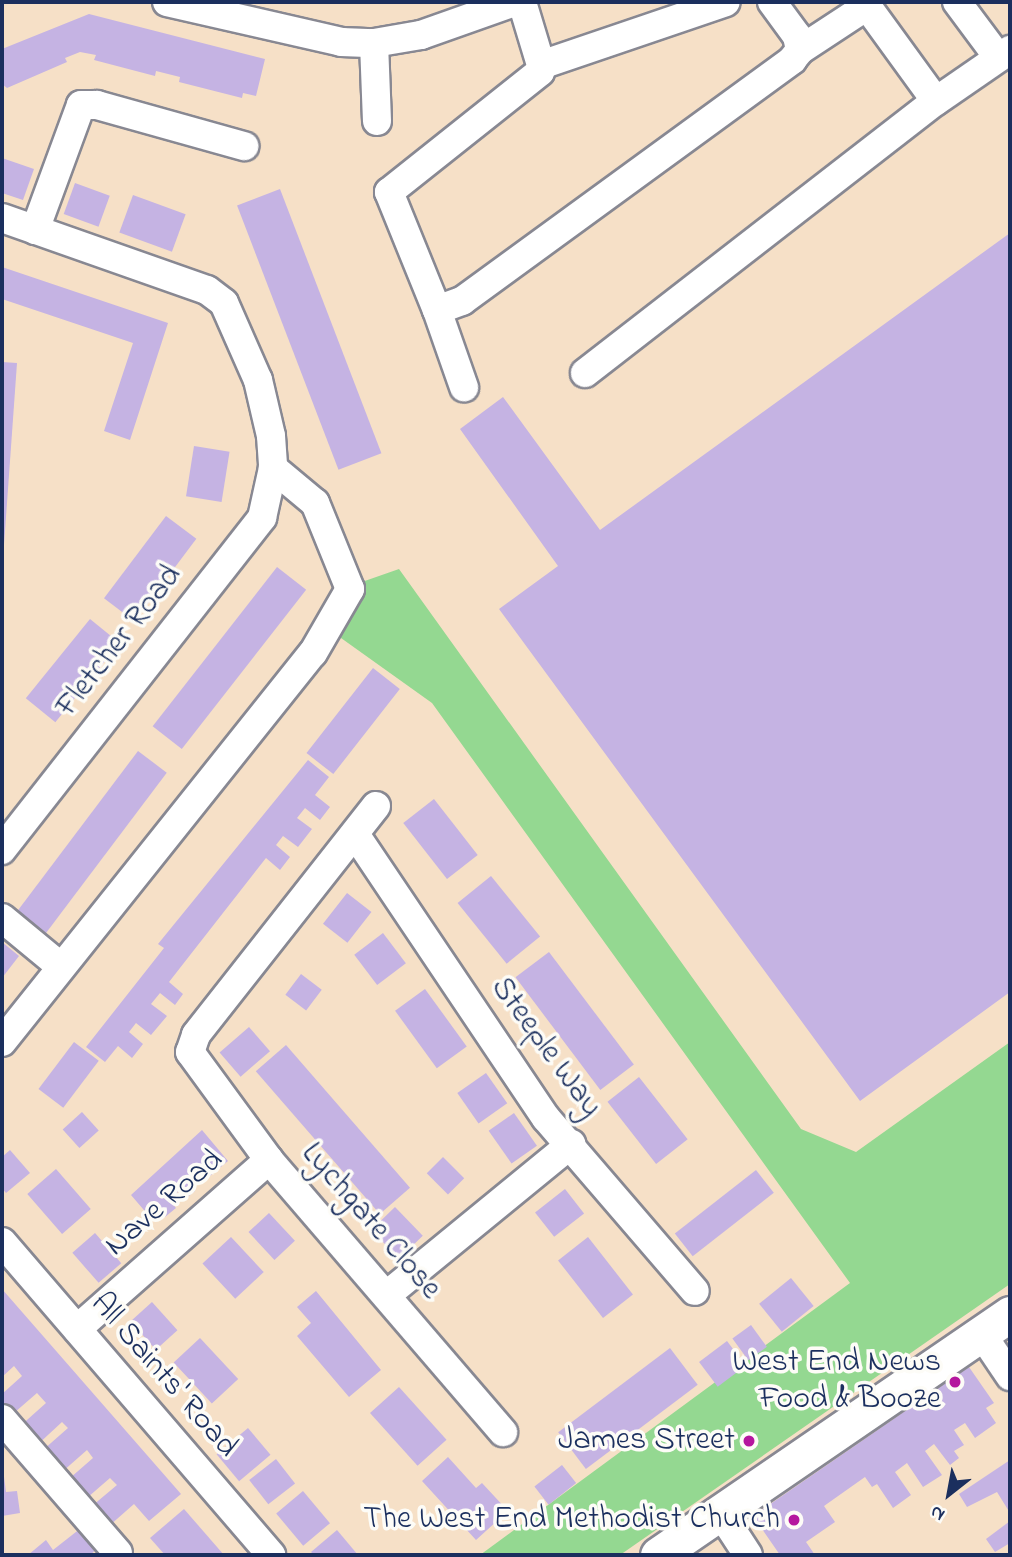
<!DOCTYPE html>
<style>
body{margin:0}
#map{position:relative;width:1012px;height:1557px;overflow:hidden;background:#f6e0c7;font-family:"Indie Flower",sans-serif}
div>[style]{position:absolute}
.green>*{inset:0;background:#94d891}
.building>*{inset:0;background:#c5b3e3;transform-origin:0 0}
.roads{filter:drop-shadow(2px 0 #888892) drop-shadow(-2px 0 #888892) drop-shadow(0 2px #888892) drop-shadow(0 -2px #888892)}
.minor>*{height:28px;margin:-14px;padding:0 14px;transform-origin:14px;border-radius:14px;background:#fff}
.major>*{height:35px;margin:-17.5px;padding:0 17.5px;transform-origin:17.5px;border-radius:17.5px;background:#fff}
.dots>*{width:19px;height:19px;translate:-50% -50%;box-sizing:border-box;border:4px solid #fdfcf7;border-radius:50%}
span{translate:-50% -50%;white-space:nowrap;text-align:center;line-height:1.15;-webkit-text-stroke:7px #fdfcf7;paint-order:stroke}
.street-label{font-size:32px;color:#1b2f5e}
.poi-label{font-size:32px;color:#1b2f5e}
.right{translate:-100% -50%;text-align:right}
.frame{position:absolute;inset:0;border:4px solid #1b2f5e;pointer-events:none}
.north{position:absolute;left:914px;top:1459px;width:70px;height:70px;-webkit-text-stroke:5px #fdfcf7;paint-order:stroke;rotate:211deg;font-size:19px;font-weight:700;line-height:28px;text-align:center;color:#1b2f5e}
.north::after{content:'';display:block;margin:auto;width:24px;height:32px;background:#1b2f5e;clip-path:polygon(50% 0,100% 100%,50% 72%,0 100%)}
</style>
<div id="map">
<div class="green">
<i style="clip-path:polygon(399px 569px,801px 1129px,856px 1152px,1010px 1042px,1010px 1284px,620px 1555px,480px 1555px,850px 1283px,432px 703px,320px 623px,339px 590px)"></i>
</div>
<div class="building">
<i style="clip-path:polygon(89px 14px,265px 59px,256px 96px,243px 93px,242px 98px,179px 82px,180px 77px,156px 71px,155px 76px,94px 60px,96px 55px,80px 52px,65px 58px,67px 62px,7px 88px,2px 84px,2px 49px)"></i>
<i style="clip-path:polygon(2px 158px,34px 169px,23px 200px,2px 193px)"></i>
<i style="left:75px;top:183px;width:37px;height:33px;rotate:20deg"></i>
<i style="left:280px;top:189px;width:283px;height:46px;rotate:69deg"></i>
<i style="left:133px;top:195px;width:56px;height:40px;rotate:20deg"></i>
<i style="clip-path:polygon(1010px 233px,1010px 992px,860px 1101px,499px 609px,558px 566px,460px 429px,503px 397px,600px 530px)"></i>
<i style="clip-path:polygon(2px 267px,168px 323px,130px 440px,104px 431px,133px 343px,2px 299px)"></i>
<i style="clip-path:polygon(2px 362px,17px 363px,4px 545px,2px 545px)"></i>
<i style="left:194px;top:446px;width:36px;height:51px;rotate:9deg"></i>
<i style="left:166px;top:516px;width:38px;height:103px;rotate:37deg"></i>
<i style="left:277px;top:567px;width:37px;height:202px;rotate:38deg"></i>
<i style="left:90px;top:619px;width:38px;height:102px;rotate:39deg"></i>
<i style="left:373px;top:668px;width:34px;height:108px;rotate:38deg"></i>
<i style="left:138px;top:751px;width:36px;height:205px;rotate:37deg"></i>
<i style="clip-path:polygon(308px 760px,329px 777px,315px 795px,330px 807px,320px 820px,305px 808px,297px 818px,312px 829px,298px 847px,283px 836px,276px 845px,290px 857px,280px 870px,266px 858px,169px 982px,183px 994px,175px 1005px,160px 993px,151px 1004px,167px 1016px,151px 1035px,136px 1023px,129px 1032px,143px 1044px,132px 1058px,118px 1046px,105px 1062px,86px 1047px,164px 948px,158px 944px)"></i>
<i style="left:434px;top:799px;width:71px;height:39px;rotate:52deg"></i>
<i style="left:491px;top:876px;width:78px;height:43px;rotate:51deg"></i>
<i style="left:347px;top:893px;width:31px;height:39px;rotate:38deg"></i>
<i style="left:383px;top:933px;width:38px;height:36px;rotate:53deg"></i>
<i style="clip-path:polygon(2px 942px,19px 956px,2px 978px)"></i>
<i style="left:549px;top:952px;width:141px;height:42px;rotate:53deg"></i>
<i style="left:301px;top:974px;width:26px;height:26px;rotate:37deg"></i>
<i style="left:425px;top:989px;width:71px;height:37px;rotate:54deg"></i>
<i style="left:249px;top:1027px;width:32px;height:39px;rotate:49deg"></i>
<i style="left:74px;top:1042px;width:31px;height:59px;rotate:37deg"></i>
<i style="left:286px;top:1045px;width:189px;height:40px;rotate:49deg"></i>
<i style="left:486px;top:1073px;width:37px;height:35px;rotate:55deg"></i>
<i style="left:639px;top:1077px;width:79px;height:40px;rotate:52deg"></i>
<i style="left:82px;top:1112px;width:25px;height:26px;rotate:48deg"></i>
<i style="left:514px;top:1113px;width:40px;height:31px;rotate:55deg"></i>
<i style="clip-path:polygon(202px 1130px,228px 1161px,205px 1180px,200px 1173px,188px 1183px,195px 1191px,185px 1199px,179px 1191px,169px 1200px,176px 1208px,165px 1217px,158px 1209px,149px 1216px,131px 1195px)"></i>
<i style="clip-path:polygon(10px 1150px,30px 1173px,6px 1193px,2px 1188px,2px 1157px)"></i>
<i style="left:443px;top:1157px;width:30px;height:23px;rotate:45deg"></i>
<i style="left:56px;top:1169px;width:53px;height:38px;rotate:49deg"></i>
<i style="left:756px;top:1170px;width:29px;height:103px;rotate:52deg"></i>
<i style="left:565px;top:1189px;width:31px;height:38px;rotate:52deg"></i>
<i style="left:395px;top:1207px;width:40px;height:33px;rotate:46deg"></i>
<i style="left:269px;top:1213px;width:38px;height:28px;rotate:47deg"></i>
<i style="left:95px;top:1233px;width:40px;height:30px;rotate:49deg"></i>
<i style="left:231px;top:1237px;width:48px;height:39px;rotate:47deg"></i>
<i style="left:588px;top:1237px;width:73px;height:38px;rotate:52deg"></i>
<i style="left:791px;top:1278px;width:36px;height:41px;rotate:51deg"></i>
<i style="clip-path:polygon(2px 1289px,181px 1494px,149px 1521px,134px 1504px,109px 1526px,92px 1506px,117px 1485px,110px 1478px,80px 1504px,62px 1485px,93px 1458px,87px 1450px,62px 1472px,43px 1450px,68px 1428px,62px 1422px,35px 1447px,18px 1428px,46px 1403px,37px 1393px,7px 1419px,2px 1413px,2px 1394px,22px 1376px,14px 1366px,2px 1377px)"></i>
<i style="clip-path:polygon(316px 1291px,381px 1370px,349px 1397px,297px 1336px,311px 1323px,297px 1307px)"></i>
<i style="left:152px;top:1302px;width:38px;height:29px;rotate:48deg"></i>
<i style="left:751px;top:1325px;width:27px;height:23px;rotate:54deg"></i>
<i style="left:200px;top:1338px;width:56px;height:36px;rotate:47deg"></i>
<i style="left:727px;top:1341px;width:31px;height:35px;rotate:53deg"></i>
<i style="left:670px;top:1348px;width:46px;height:140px;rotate:53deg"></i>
<i style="clip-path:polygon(969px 1367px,994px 1403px,986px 1408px,996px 1423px,975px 1438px,965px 1423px,954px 1430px,964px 1445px,954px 1451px,959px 1458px,950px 1465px,934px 1444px,925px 1451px,942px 1475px,923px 1487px,907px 1463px,895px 1472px,911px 1495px,893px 1508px,877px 1484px,872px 1487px,865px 1477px,824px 1506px,835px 1522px,806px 1542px,815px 1555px,780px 1555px,753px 1516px)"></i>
<i style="left:399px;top:1387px;width:71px;height:39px;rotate:48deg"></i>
<i style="left:248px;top:1428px;width:35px;height:41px;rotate:50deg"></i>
<i style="clip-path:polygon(448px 1457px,476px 1488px,482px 1483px,508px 1511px,476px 1540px,422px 1481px)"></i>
<i style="left:276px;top:1459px;width:31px;height:34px;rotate:52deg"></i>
<i style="clip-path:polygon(1010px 1460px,1010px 1513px,997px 1492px,967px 1507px,959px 1494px)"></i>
<i style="left:562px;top:1465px;width:23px;height:35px;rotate:52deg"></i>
<i style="clip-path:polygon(3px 1469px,6px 1492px,17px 1491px,20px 1513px,2px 1516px)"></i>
<i style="left:303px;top:1491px;width:42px;height:35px;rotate:50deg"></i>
<i style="clip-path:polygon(184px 1509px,224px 1555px,165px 1555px,150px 1538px)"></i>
<i style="clip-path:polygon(1010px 1521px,1010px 1543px,995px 1552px,986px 1539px)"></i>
<i style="clip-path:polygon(81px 1528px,98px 1548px,90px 1555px,28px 1555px,46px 1540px,53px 1550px)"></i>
<i style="clip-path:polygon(337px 1530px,358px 1555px,314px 1555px,311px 1552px)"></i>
</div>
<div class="roads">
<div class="minor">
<i style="left:167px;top:2px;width:179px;rotate:12.9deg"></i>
<i style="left:341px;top:42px;width:33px;rotate:2deg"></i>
<i style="left:374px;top:43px;width:48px;rotate:-9.7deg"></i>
<i style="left:421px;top:35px;width:99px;rotate:-19.5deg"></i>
<i style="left:522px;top:2px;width:66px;rotate:73.2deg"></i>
<i style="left:541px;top:65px;width:7px;rotate:98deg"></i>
<i style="left:540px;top:72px;width:193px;rotate:141.5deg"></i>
<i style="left:389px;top:192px;width:127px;rotate:67.9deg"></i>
<i style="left:437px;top:310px;width:27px;rotate:-20deg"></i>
<i style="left:462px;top:301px;width:409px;rotate:-36.1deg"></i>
<i style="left:792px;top:60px;width:13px;rotate:-51deg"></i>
<i style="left:800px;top:50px;width:80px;rotate:-33.3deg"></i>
<i style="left:772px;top:2px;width:42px;rotate:53.7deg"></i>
<i style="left:797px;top:36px;width:14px;rotate:78deg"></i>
<i style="left:864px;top:2px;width:122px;rotate:54deg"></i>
<i style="left:957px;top:2px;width:69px;rotate:53.3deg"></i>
<i style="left:374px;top:43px;width:78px;rotate:87.8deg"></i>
<i style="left:541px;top:65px;width:195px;rotate:-18.8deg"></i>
<i style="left:2px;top:218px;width:217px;rotate:19.4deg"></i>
<i style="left:207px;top:290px;width:21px;rotate:37deg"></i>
<i style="left:224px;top:303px;width:84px;rotate:66.2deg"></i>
<i style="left:258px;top:380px;width:57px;rotate:76.9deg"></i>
<i style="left:271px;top:436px;width:32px;rotate:86deg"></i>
<i style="left:273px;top:468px;width:51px;rotate:102.4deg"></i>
<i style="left:262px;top:518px;width:422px;rotate:128.1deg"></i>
<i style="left:35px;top:230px;width:133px;rotate:-69.8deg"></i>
<i style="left:81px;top:105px;width:16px"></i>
<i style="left:97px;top:105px;width:153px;rotate:15.6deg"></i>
<i style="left:437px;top:310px;width:82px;rotate:70.7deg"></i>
<i style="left:585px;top:373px;width:444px;rotate:-37.8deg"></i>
<i style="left:936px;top:101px;width:90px;rotate:-34.6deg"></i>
<i style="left:376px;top:806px;width:291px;rotate:128.2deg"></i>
<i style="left:196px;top:1035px;width:18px;rotate:109deg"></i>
<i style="left:190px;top:1052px;width:134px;rotate:53.8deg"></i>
<i style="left:269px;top:1160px;width:359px;rotate:49.3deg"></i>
<i style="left:355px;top:834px;width:342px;rotate:56.1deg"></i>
<i style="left:546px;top:1118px;width:228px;rotate:49.3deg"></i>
<i style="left:2px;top:918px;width:75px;rotate:39.6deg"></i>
<i style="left:2px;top:1042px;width:498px;rotate:-51.4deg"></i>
<i style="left:313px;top:653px;width:74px;rotate:-60deg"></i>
<i style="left:350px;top:589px;width:93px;rotate:-112.1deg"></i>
<i style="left:315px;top:503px;width:55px;rotate:-140.2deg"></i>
<i style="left:2px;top:1242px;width:413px;rotate:49.3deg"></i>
<i style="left:388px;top:1294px;width:237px;rotate:-39.3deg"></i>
<i style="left:77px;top:1329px;width:256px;rotate:-41.4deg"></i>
<i style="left:981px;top:1333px;width:52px;rotate:56deg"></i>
<i style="left:2px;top:1419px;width:177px;rotate:49.1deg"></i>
<i style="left:720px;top:1512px;width:51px;rotate:56.9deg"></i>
</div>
<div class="major">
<i style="left:658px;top:1555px;width:427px;rotate:-34.4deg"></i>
</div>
</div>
<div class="dots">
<i style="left:955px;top:1382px;background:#b5179e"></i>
<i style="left:749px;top:1441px;background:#b5179e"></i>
<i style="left:794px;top:1520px;background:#b5179e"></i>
</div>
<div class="street-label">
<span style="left:120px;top:642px;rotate:-52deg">Fletcher Road</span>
<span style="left:545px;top:1048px;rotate:54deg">Steeple Way</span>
<span style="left:165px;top:1204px;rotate:-41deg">Nave Road</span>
<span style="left:370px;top:1222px;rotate:49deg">Lychgate Close</span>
<span style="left:163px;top:1376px;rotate:49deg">All Saints' Road</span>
</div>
<div class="poi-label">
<span class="right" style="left:941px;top:1382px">West End News<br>Food &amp; Booze</span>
<span class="right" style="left:735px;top:1441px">James Street</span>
<span class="right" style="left:780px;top:1520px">The West End Methodist Church</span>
</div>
<div class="frame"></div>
<div class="north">N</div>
</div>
